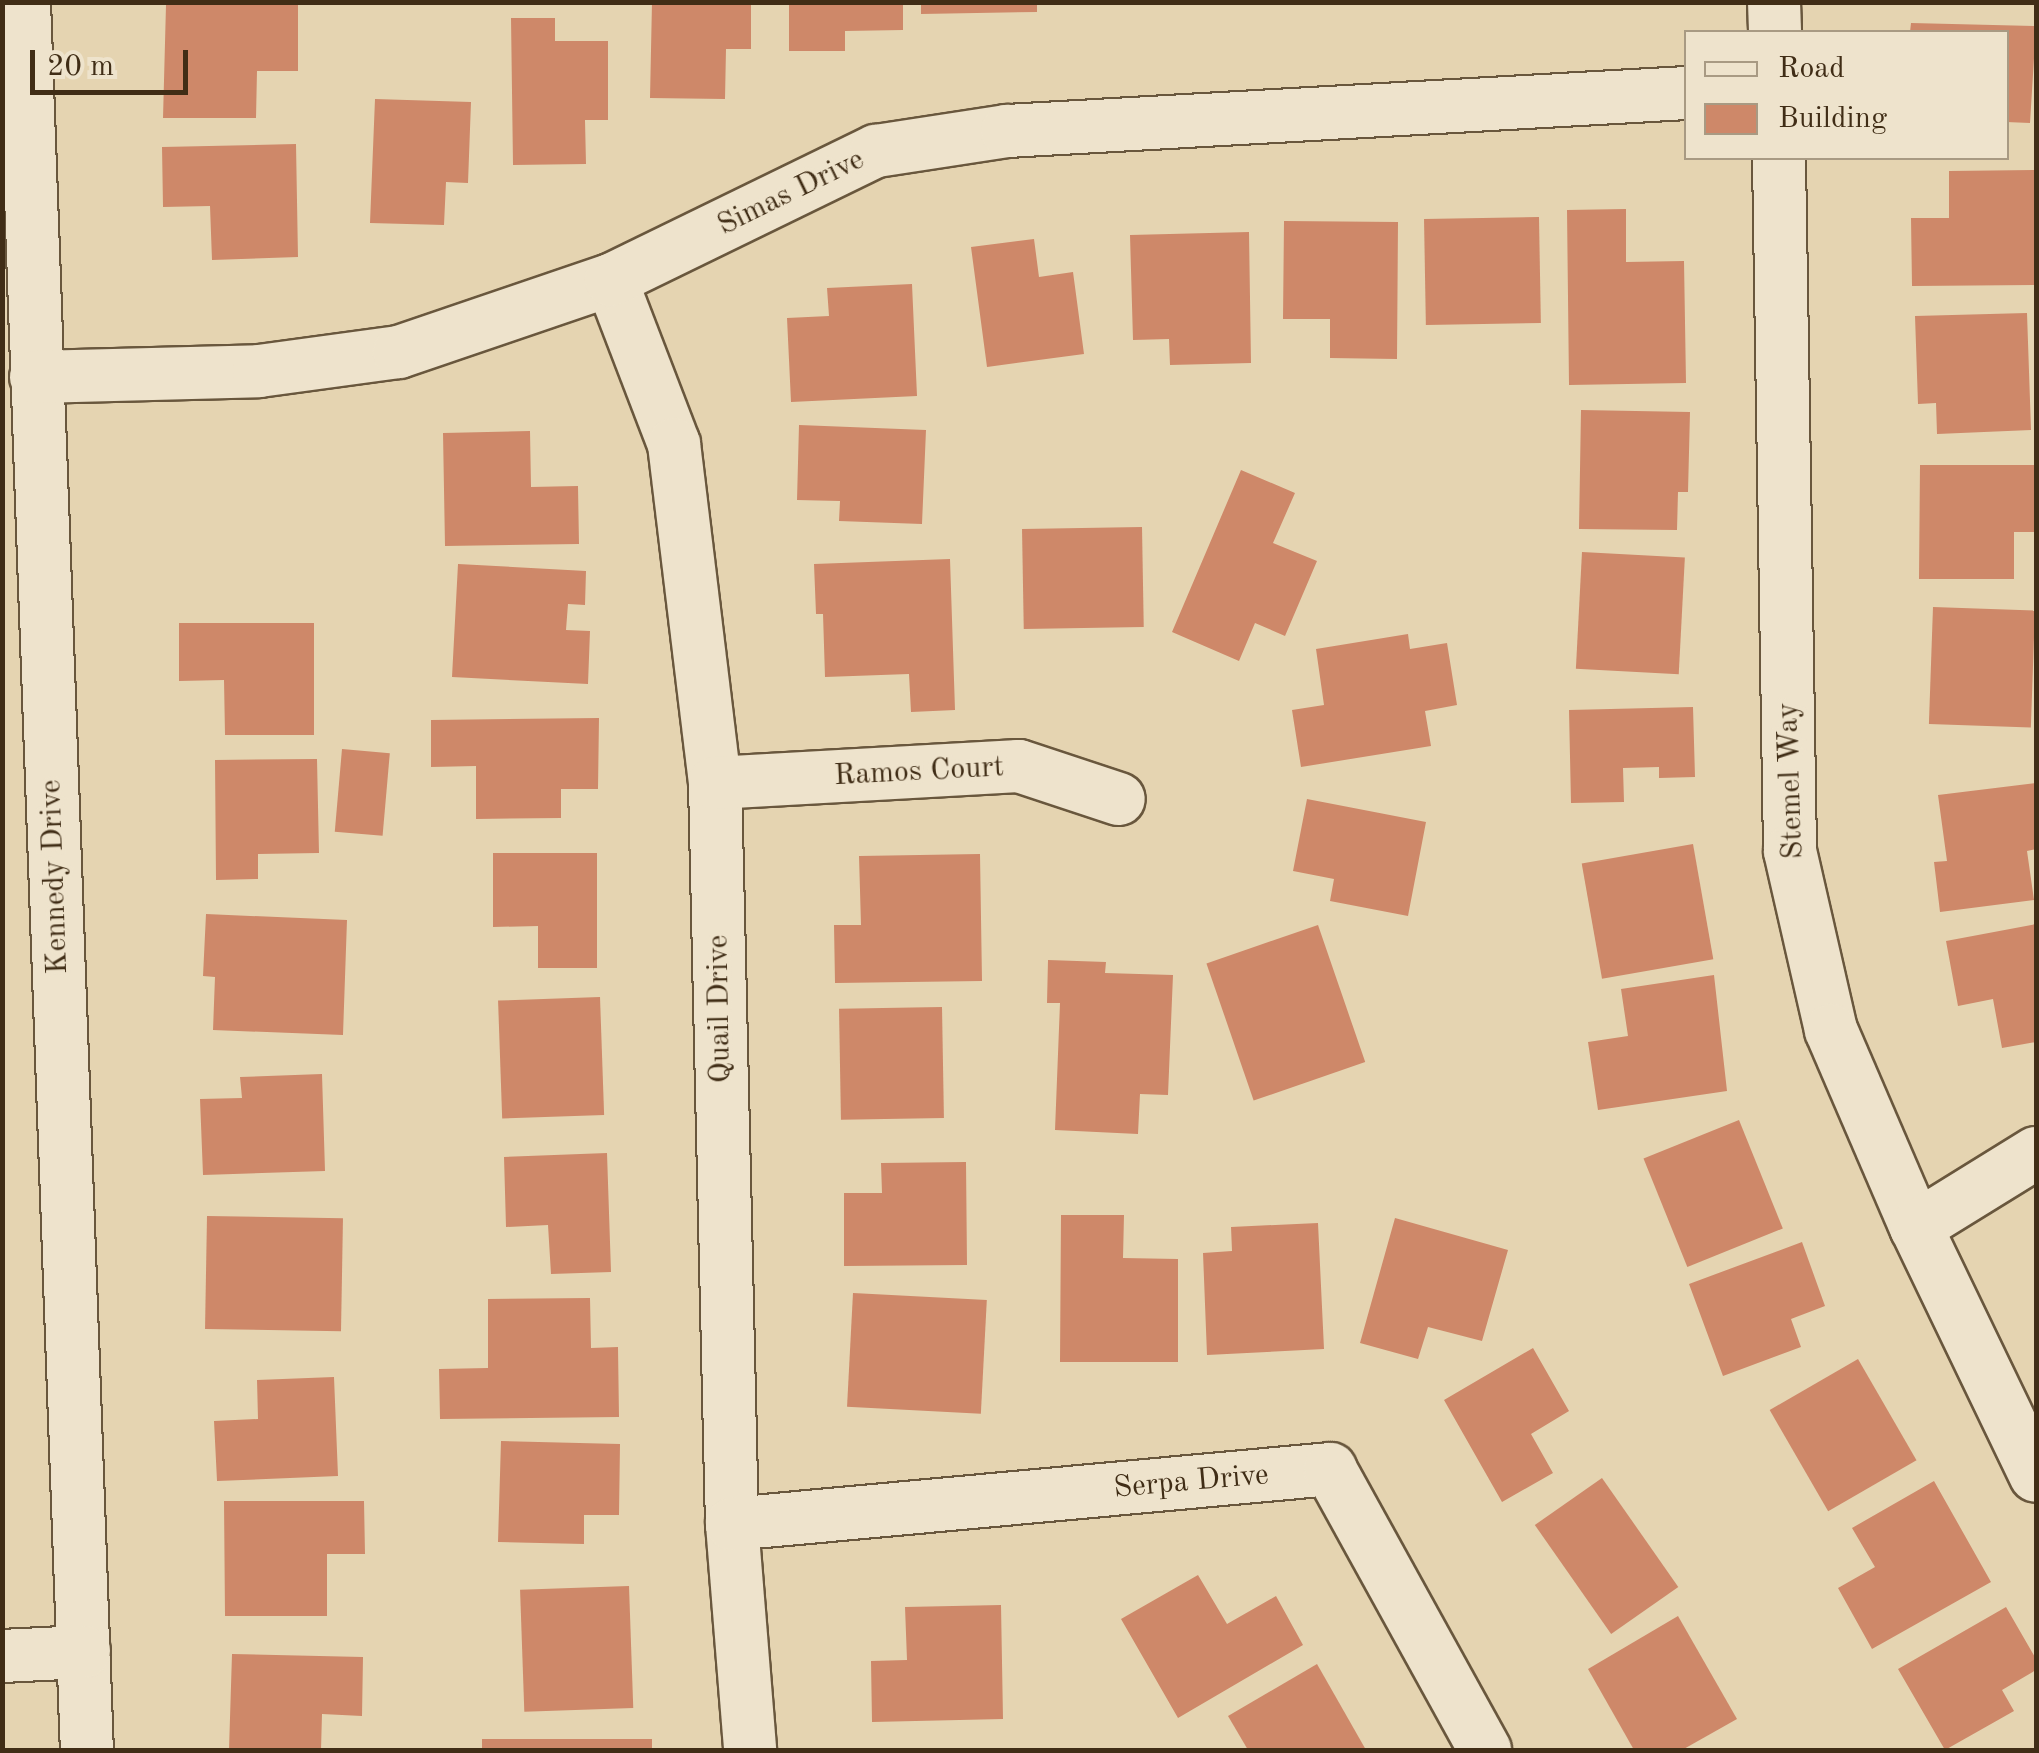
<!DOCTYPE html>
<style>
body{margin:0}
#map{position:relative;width:2039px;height:1753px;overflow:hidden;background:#e5d4b1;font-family:"Old Standard TT",serif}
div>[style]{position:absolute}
.building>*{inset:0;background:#ce8869;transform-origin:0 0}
.roads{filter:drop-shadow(2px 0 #69573d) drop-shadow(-2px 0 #69573d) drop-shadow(0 2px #69573d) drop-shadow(0 -2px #69573d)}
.minor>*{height:52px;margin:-26px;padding:0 26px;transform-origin:26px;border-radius:26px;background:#eee3cc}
span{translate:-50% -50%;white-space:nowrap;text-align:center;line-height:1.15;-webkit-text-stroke:8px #eee3cc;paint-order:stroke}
.street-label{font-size:30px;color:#402d16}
.frame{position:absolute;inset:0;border:5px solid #402d16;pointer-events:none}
.legend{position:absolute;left:1684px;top:30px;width:325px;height:130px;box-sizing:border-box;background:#eee3cc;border:2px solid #a89a83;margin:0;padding:12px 18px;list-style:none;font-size:30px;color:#402d16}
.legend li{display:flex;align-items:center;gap:20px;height:50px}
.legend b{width:50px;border:2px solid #a89a83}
.scale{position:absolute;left:30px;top:50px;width:158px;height:45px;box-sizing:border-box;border:5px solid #402d16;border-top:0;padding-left:12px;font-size:30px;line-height:35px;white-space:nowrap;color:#402d16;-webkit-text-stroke:8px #eee3cc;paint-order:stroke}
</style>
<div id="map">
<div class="building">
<i style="clip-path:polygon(652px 2px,751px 2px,751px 49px,726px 49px,725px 99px,650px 98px)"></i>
<i style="clip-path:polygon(789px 2px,903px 2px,903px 30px,845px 31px,845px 51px,789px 51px)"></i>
<i style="clip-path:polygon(921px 2px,1037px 2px,1037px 12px,921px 14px)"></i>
<i style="clip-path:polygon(166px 5px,298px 5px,298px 71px,257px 71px,256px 118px,163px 118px)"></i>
<i style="clip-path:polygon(511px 18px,555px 18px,555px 41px,608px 41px,608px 120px,585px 120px,586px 164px,513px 165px)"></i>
<i style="clip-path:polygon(1911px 23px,2036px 26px,2030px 123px,2006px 122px,2006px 32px,1910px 32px)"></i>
<i style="clip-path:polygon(375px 99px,471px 102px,468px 183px,446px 182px,444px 225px,370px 223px)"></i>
<i style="clip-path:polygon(296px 144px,298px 257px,212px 260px,210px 206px,163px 207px,162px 147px)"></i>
<i style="clip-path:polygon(2036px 170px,2036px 285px,1912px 286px,1911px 218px,1949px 218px,1949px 171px)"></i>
<i style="clip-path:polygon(1626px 209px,1626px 262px,1684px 261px,1686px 383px,1569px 385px,1567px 210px)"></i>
<i style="left:1539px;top:217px;width:106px;height:115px;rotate:89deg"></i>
<i style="clip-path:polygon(1284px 221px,1398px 222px,1397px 359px,1330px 358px,1330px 319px,1283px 319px)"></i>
<i style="clip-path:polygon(1249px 232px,1251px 363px,1170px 365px,1169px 339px,1133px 340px,1130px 235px)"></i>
<i style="clip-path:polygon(1034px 239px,1039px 277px,1073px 272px,1084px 354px,987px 367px,971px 247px)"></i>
<i style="clip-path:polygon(912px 284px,917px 396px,791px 402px,787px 318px,829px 316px,827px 288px)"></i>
<i style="clip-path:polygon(2027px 313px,2031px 430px,1937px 434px,1936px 403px,1918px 404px,1915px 316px)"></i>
<i style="clip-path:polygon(1581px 410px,1690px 412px,1688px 492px,1678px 492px,1677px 530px,1579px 529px)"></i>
<i style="clip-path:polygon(799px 425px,926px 430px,922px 524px,839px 521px,840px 501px,797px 500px)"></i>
<i style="clip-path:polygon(530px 431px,531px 487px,578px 486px,579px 544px,445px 546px,443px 433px)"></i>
<i style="clip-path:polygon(1920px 465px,2036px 465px,2036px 532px,2014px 532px,2014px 579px,1919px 579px)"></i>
<i style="clip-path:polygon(1241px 470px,1295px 493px,1273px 543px,1317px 561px,1285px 636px,1255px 623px,1239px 661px,1172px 632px)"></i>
<i style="left:1142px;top:527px;width:100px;height:120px;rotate:89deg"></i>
<i style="left:1582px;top:552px;width:103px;height:117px;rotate:3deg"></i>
<i style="clip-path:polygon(950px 559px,955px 710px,911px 712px,909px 674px,825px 677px,823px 614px,816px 614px,814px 564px)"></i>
<i style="clip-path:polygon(458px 564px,586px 571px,585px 605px,568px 604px,566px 630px,590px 631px,588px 684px,452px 677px)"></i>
<i style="left:1933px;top:607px;width:102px;height:117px;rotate:2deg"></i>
<i style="clip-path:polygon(179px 623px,314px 623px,314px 735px,225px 735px,224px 680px,179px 681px)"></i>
<i style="clip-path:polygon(1408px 634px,1410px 649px,1447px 643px,1457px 705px,1425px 711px,1431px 746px,1301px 767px,1292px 710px,1324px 705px,1316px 649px)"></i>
<i style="clip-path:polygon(1693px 707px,1695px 777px,1659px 778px,1659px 767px,1623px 768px,1624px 802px,1571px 803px,1569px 710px)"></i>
<i style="clip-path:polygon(599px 718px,598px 789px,561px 789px,561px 818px,476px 819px,476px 766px,431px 767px,431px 720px)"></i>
<i style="left:342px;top:749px;width:48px;height:83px;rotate:5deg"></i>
<i style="clip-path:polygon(317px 759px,319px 853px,258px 854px,258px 879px,216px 880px,215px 760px)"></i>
<i style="clip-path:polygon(2036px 783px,2036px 849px,2027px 851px,2034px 900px,1940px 912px,1934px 862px,1947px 861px,1938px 795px)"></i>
<i style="clip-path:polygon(1307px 799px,1426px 822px,1408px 916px,1330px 901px,1334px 879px,1293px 871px)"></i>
<i style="left:1693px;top:844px;width:117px;height:113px;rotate:80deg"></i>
<i style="clip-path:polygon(493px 853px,597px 853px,597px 968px,538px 968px,538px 926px,493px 927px)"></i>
<i style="clip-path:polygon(980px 854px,982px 981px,835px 983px,834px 925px,861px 925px,859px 856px)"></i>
<i style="clip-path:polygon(206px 914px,347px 920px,343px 1035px,213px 1030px,215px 977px,203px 976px)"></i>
<i style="clip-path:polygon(2036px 924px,2036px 1042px,2002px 1048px,1993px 999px,1958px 1006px,1946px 941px)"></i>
<i style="left:1318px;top:925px;width:145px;height:118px;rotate:71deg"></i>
<i style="clip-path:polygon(1048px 960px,1106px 962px,1105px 973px,1173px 975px,1168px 1095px,1140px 1094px,1138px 1134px,1055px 1130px,1060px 1003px,1047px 1003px)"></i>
<i style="clip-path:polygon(1714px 975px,1727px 1091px,1598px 1110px,1588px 1042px,1628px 1036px,1621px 989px)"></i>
<i style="left:600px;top:997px;width:118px;height:102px;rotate:88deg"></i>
<i style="left:942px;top:1007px;width:111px;height:103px;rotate:89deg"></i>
<i style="clip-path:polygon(322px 1074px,325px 1171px,203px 1175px,200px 1099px,242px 1098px,240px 1077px)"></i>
<i style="left:1739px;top:1120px;width:117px;height:103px;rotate:68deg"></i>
<i style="clip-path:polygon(607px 1153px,611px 1272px,551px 1274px,548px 1225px,506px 1227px,504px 1157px)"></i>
<i style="clip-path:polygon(966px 1162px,967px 1265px,844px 1266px,844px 1193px,882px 1193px,881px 1163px)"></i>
<i style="clip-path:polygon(1061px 1215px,1124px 1215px,1123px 1258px,1178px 1259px,1178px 1362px,1060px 1362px)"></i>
<i style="left:207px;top:1216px;width:136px;height:113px;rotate:1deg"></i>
<i style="clip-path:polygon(1395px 1218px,1508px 1250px,1482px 1341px,1428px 1327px,1418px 1359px,1360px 1343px)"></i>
<i style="clip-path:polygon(1318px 1223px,1324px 1349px,1207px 1355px,1203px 1253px,1232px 1251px,1231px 1227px)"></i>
<i style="clip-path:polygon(1802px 1242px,1825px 1306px,1791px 1319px,1801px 1347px,1723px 1376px,1689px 1284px)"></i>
<i style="left:853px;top:1293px;width:134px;height:114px;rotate:3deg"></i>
<i style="clip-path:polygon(590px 1298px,591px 1348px,618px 1347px,619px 1417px,440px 1419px,439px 1369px,488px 1368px,488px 1299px)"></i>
<i style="clip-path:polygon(1533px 1348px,1569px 1411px,1531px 1434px,1553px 1473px,1502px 1502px,1444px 1400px)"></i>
<i style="left:1858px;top:1359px;width:117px;height:102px;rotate:60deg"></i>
<i style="clip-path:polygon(334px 1377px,338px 1476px,217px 1481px,214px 1421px,258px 1419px,257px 1380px)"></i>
<i style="clip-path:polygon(501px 1441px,620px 1444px,619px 1515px,584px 1515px,584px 1544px,498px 1542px)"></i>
<i style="left:1602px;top:1478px;width:133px;height:82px;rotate:55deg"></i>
<i style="clip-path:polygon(1934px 1481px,1991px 1582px,1872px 1649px,1838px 1588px,1875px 1567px,1852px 1528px)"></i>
<i style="clip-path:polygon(224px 1501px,364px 1501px,365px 1554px,327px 1554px,327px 1616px,225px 1616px)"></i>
<i style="clip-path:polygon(1198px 1575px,1227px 1624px,1276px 1596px,1303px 1645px,1178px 1718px,1121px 1619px)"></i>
<i style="left:629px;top:1586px;width:122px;height:109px;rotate:88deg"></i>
<i style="clip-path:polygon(1001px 1605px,1003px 1719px,872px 1722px,871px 1661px,907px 1660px,905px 1607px)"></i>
<i style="clip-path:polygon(2006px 1607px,2036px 1659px,2036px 1670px,2002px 1690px,2014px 1711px,1945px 1750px,1898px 1669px)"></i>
<i style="clip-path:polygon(1678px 1616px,1737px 1719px,1682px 1750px,1634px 1750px,1588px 1669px)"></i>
<i style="clip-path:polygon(232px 1654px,363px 1657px,362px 1716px,322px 1714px,321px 1750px,229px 1750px)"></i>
<i style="clip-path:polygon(1317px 1664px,1366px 1750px,1248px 1750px,1228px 1716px)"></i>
<i style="left:482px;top:1739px;width:170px;height:11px"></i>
</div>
<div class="roads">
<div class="minor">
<i style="left:24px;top:2px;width:1749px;rotate:87.94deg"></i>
<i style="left:1774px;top:2px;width:30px;rotate:88deg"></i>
<i style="left:1779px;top:158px;width:693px;rotate:89.09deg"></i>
<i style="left:1790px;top:851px;width:184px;rotate:77.1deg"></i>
<i style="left:1831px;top:1030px;width:215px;rotate:66.7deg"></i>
<i style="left:1916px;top:1227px;width:276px;rotate:64.3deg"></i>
<i style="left:611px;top:280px;width:176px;rotate:69deg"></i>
<i style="left:674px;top:444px;width:341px;rotate:83.1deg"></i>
<i style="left:715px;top:783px;width:741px;rotate:88.69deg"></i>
<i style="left:732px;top:1524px;width:227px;rotate:85.4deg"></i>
<i style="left:36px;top:377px;width:223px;rotate:-1.5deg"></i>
<i style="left:259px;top:371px;width:141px;rotate:-7.7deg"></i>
<i style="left:399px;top:352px;width:224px;rotate:-18.8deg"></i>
<i style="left:611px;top:280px;width:295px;rotate:-26deg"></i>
<i style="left:876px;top:151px;width:133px;rotate:-8.7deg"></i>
<i style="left:1007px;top:131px;width:680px;rotate:-3.2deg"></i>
<i style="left:715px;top:783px;width:304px;rotate:-3.2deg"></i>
<i style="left:1019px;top:766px;width:105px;rotate:18.3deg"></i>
<i style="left:1916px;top:1227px;width:141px;rotate:-31.7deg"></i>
<i style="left:732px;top:1524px;width:601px;rotate:-5.25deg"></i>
<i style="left:1330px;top:1469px;width:321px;rotate:61.1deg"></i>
<i style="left:2px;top:1656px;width:82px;rotate:-2.8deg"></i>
</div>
</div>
<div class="street-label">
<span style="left:791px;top:193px;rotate:-26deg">Simas Drive</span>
<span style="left:919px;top:772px;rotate:-3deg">Ramos Court</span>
<span style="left:1791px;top:781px;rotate:-92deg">Stemel Way</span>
<span style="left:55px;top:877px;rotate:-92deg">Kennedy Drive</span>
<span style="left:720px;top:1009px;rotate:-91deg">Quail Drive</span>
<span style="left:1191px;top:1482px;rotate:-5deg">Serpa Drive</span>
</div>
<div class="frame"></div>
<ul class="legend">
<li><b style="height:12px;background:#eee3cc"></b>Road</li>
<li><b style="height:28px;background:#ce8869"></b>Building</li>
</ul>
<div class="scale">20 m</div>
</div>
